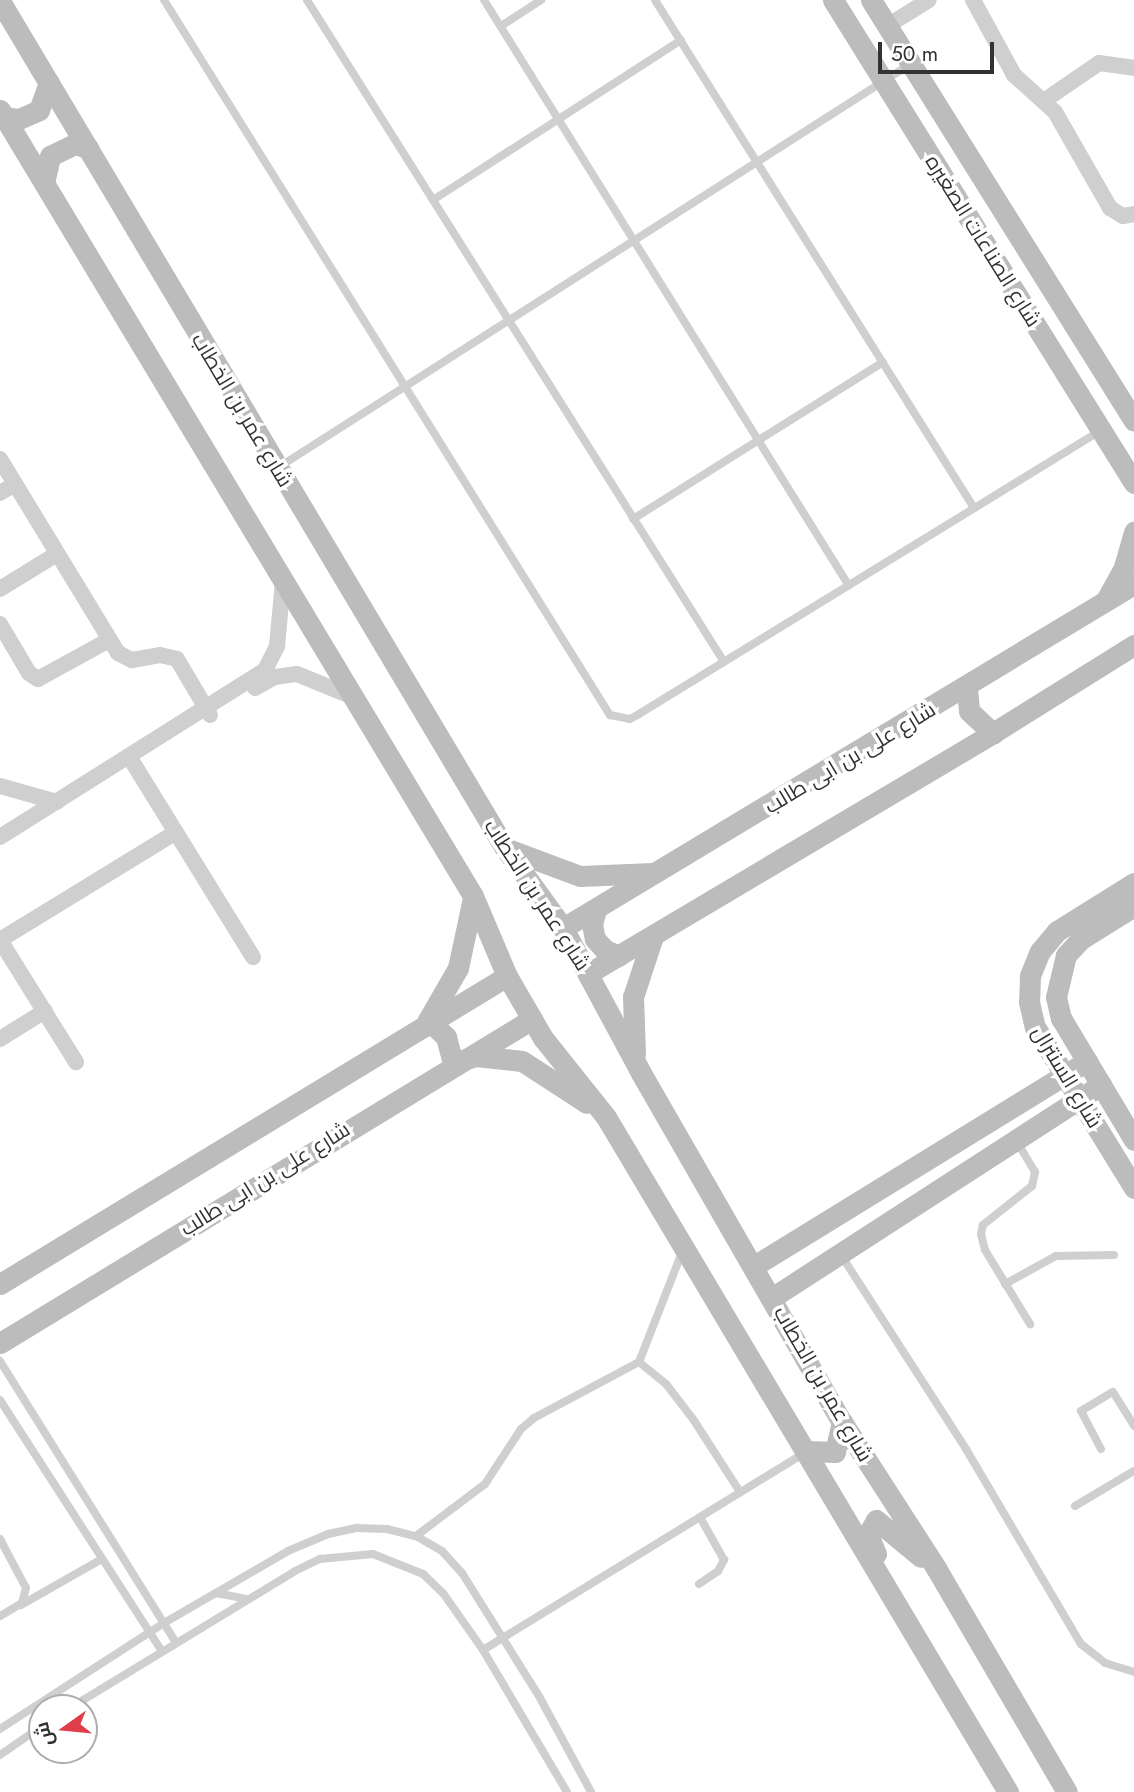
<!DOCTYPE html>
<meta charset="utf-8">
<style>
body{margin:0}
#map{position:relative;width:1134px;height:1792px;overflow:hidden;background:#fff;font-family:Jost,Cairo,sans-serif}
div>[style]{position:absolute}
.lane>*{height:8px;margin:-4px;padding:0 4px;transform-origin:4px;border-radius:4px;background:#cfcfcf}
.street>*{height:16px;margin:-8px;padding:0 8px;transform-origin:8px;border-radius:8px;background:#cfcfcf}
.secondary>*{height:21px;margin:-10.5px;padding:0 10.5px;transform-origin:10.5px;border-radius:10.5px;background:#bcbcbc}
span{translate:-50% -50%;white-space:nowrap;text-align:center;line-height:1.15;-webkit-text-stroke:7px #fff;paint-order:stroke}
.street-label{font-size:21px;color:#323232}
.north{position:absolute;left:28px;top:1694px;width:70px;height:70px;box-sizing:border-box;background:#fff;border:2px solid #adadad;border-radius:50%;rotate:255deg;font-size:19px;font-weight:700;line-height:28px;text-align:center;color:#323232}
.north::after{content:'';display:block;margin:auto;width:24px;height:32px;background:#e03d4a;clip-path:polygon(50% 0,100% 100%,50% 72%,0 100%)}
.scale{position:absolute;left:878px;top:42px;width:116px;height:32px;box-sizing:border-box;border:4px solid #323232;border-top:0;padding-left:9px;font-size:21px;line-height:24px;white-space:nowrap;color:#323232;-webkit-text-stroke:5px #fff;paint-order:stroke}
</style>
<div id="map">
<div class="lane">
<i style="left:164px;top:0;width:843px;rotate:58.05deg"></i>
<i style="left:610px;top:715px;width:20px;rotate:11deg"></i>
<i style="left:630px;top:719px;width:10px;rotate:-29deg"></i>
<i style="left:639px;top:714px;width:541px;rotate:-31.55deg"></i>
<i style="left:307px;top:0;width:782px;rotate:57.79deg"></i>
<i style="left:484px;top:0;width:690px;rotate:58.08deg"></i>
<i style="left:655px;top:0;width:600px;rotate:57.87deg"></i>
<i style="left:501px;top:26px;width:48px;rotate:-33deg"></i>
<i style="left:433px;top:200px;width:295px;rotate:-32.8deg"></i>
<i style="left:279px;top:467px;width:747px;rotate:-32.54deg"></i>
<i style="left:633px;top:519px;width:295px;rotate:-32.1deg"></i>
<i style="left:1017px;top:1142px;width:35px;rotate:59deg"></i>
<i style="left:1035px;top:1172px;width:14px;rotate:102deg"></i>
<i style="left:1032px;top:1186px;width:63px;rotate:141.5deg"></i>
<i style="left:983px;top:1225px;width:9px;rotate:103deg"></i>
<i style="left:981px;top:1234px;width:16px;rotate:76deg"></i>
<i style="left:985px;top:1250px;width:87px;rotate:58.7deg"></i>
<i style="left:841px;top:1255px;width:231px;rotate:57.2deg"></i>
<i style="left:966px;top:1449px;width:226px;rotate:59.5deg"></i>
<i style="left:1081px;top:1644px;width:31px;rotate:38deg"></i>
<i style="left:1105px;top:1663px;width:30px;rotate:17deg"></i>
<i style="left:1005px;top:1284px;width:58px;rotate:-28.8deg"></i>
<i style="left:1056px;top:1256px;width:58px;rotate:-1deg"></i>
<i style="left:0;top:1361px;width:330px;rotate:58deg"></i>
<i style="left:639px;top:1362px;width:35px;rotate:39deg"></i>
<i style="left:666px;top:1384px;width:44px;rotate:52.4deg"></i>
<i style="left:693px;top:1419px;width:87px;rotate:57.2deg"></i>
<i style="left:0;top:1400px;width:297px;rotate:57.2deg"></i>
<i style="left:1101px;top:1449px;width:43px;rotate:-117.8deg"></i>
<i style="left:1081px;top:1411px;width:37px;rotate:-31deg"></i>
<i style="left:1113px;top:1392px;width:40px;rotate:58deg"></i>
<i style="left:1075px;top:1506px;width:69px;rotate:-30.7deg"></i>
<i style="left:416px;top:1536px;width:86px;rotate:-37deg"></i>
<i style="left:485px;top:1484px;width:66px;rotate:-56.8deg"></i>
<i style="left:521px;top:1429px;width:17px;rotate:-40deg"></i>
<i style="left:534px;top:1418px;width:119px;rotate:-28.1deg"></i>
<i style="left:639px;top:1362px;width:120px;rotate:-68.6deg"></i>
<i style="left:0;top:1539px;width:55px;rotate:62deg"></i>
<i style="left:26px;top:1588px;width:16px;rotate:105deg"></i>
<i style="left:22px;top:1603px;width:26px;rotate:149deg"></i>
<i style="left:699px;top:1584px;width:23px;rotate:-34deg"></i>
<i style="left:718px;top:1571px;width:13px;rotate:-61deg"></i>
<i style="left:724px;top:1560px;width:49px;rotate:-119.2deg"></i>
<i style="left:216px;top:1593px;width:32px;rotate:11deg"></i>
<i style="left:21px;top:1605px;width:93px;rotate:-29.6deg"></i>
<i style="left:483px;top:1650px;width:379px;rotate:-31.5deg"></i>
<i style="left:70px;top:1708px;width:263px;rotate:-31.3deg"></i>
<i style="left:295px;top:1571px;width:28px;rotate:-26deg"></i>
<i style="left:320px;top:1559px;width:53px;rotate:-5.4deg"></i>
<i style="left:373px;top:1554px;width:54px;rotate:21.8deg"></i>
<i style="left:423px;top:1574px;width:28px;rotate:44deg"></i>
<i style="left:443px;top:1593px;width:70px;rotate:54.9deg"></i>
<i style="left:483px;top:1650px;width:165px;rotate:59.4deg"></i>
<i style="left:0;top:1729px;width:195px;rotate:-32.9deg"></i>
<i style="left:164px;top:1623px;width:143px;rotate:-30.1deg"></i>
<i style="left:288px;top:1551px;width:43px;rotate:-23deg"></i>
<i style="left:328px;top:1534px;width:30px;rotate:-12deg"></i>
<i style="left:357px;top:1528px;width:30px;rotate:2deg"></i>
<i style="left:387px;top:1529px;width:30px;rotate:14deg"></i>
<i style="left:416px;top:1536px;width:30px;rotate:30deg"></i>
<i style="left:442px;top:1551px;width:30px;rotate:48deg"></i>
<i style="left:462px;top:1573px;width:147px;rotate:58deg"></i>
<i style="left:540px;top:1698px;width:107px;rotate:61.5deg"></i>
<i style="left:0;top:1755px;width:51px;rotate:-34.6deg"></i>
</div>
<div class="street">
<i style="left:973px;top:0;width:85px;rotate:61.3deg"></i>
<i style="left:1014px;top:75px;width:55px;rotate:42.1deg"></i>
<i style="left:1055px;top:112px;width:111px;rotate:60.2deg"></i>
<i style="left:1110px;top:208px;width:15px;rotate:32deg"></i>
<i style="left:1123px;top:216px;width:11px;rotate:-10deg"></i>
<i style="left:887px;top:26px;width:49px;rotate:-31.8deg"></i>
<i style="left:1045px;top:100px;width:65px;rotate:-34.4deg"></i>
<i style="left:1099px;top:63px;width:35px;rotate:8deg"></i>
<i style="left:0;top:459px;width:227px;rotate:58.7deg"></i>
<i style="left:118px;top:653px;width:16px;rotate:27deg"></i>
<i style="left:132px;top:660px;width:28px;rotate:-10deg"></i>
<i style="left:160px;top:655px;width:17px;rotate:13deg"></i>
<i style="left:177px;top:659px;width:65px;rotate:59.5deg"></i>
<i style="left:0;top:493px;width:17px;rotate:-31deg"></i>
<i style="left:0;top:589px;width:67px;rotate:-31.6deg"></i>
<i style="left:0;top:624px;width:57px;rotate:59.4deg"></i>
<i style="left:29px;top:673px;width:11px;rotate:34deg"></i>
<i style="left:38px;top:679px;width:81px;rotate:-28.8deg"></i>
<i style="left:255px;top:688px;width:23px;rotate:-29deg"></i>
<i style="left:275px;top:677px;width:22px;rotate:-8deg"></i>
<i style="left:297px;top:674px;width:61px;rotate:22.3deg"></i>
<i style="left:130px;top:758px;width:234px;rotate:58.3deg"></i>
<i style="left:0;top:786px;width:59px;rotate:15.7deg"></i>
<i style="left:0;top:837px;width:313px;rotate:-32.2deg"></i>
<i style="left:265px;top:670px;width:27px;rotate:-63deg"></i>
<i style="left:277px;top:646px;width:65px;rotate:-84.7deg"></i>
<i style="left:0;top:940px;width:206px;rotate:-31.5deg"></i>
<i style="left:0;top:940px;width:144px;rotate:58.1deg"></i>
<i style="left:0;top:1039px;width:53px;rotate:-31.9deg"></i>
</div>
<div class="secondary">
<i style="left:833px;top:0;width:569px;rotate:58.07deg"></i>
<i style="left:871px;top:0;width:496px;rotate:58deg"></i>
<i style="left:0;top:1px;width:986px;rotate:59.2deg"></i>
<i style="left:505px;top:848px;width:99px;rotate:54.1deg"></i>
<i style="left:563px;top:928px;width:165px;rotate:61.7deg"></i>
<i style="left:641px;top:1073px;width:403px;rotate:60.1deg"></i>
<i style="left:842px;top:1422px;width:174px;rotate:57.2deg"></i>
<i style="left:936px;top:1568px;width:259px;rotate:59.7deg"></i>
<i style="left:0;top:110px;width:917px;rotate:58.96deg"></i>
<i style="left:473px;top:896px;width:87px;rotate:67deg"></i>
<i style="left:507px;top:976px;width:72px;rotate:59.9deg"></i>
<i style="left:543px;top:1038px;width:101px;rotate:51.4deg"></i>
<i style="left:606px;top:1117px;width:786px;rotate:59.22deg"></i>
<i style="left:4px;top:117px;width:15px;rotate:8deg"></i>
<i style="left:19px;top:119px;width:22px;rotate:-24deg"></i>
<i style="left:39px;top:110px;width:29px;rotate:-70deg"></i>
<i style="left:44px;top:183px;width:28px;rotate:-77deg"></i>
<i style="left:50px;top:156px;width:28px;rotate:-26deg"></i>
<i style="left:75px;top:144px;width:14px;rotate:17deg"></i>
<i style="left:1106px;top:600px;width:38px;rotate:-61deg"></i>
<i style="left:1124px;top:567px;width:37px;rotate:-74deg"></i>
<i style="left:967px;top:688px;width:23px;rotate:85deg"></i>
<i style="left:969px;top:711px;width:33px;rotate:43deg"></i>
<i style="left:505px;top:848px;width:80px;rotate:20.5deg"></i>
<i style="left:580px;top:876px;width:73px;rotate:-2.4deg"></i>
<i style="left:1134px;top:883px;width:91px;rotate:148.1deg"></i>
<i style="left:1057px;top:931px;width:26px;rotate:130deg"></i>
<i style="left:1040px;top:951px;width:27px;rotate:112deg"></i>
<i style="left:1030px;top:976px;width:26px;rotate:92deg"></i>
<i style="left:1029px;top:1002px;width:26px;rotate:77deg"></i>
<i style="left:1035px;top:1027px;width:189px;rotate:58.4deg"></i>
<i style="left:473px;top:898px;width:72px;rotate:102.1deg"></i>
<i style="left:458px;top:968px;width:60px;rotate:120deg"></i>
<i style="left:428px;top:1020px;width:25px;rotate:43deg"></i>
<i style="left:446px;top:1037px;width:27px;rotate:75deg"></i>
<i style="left:453px;top:1063px;width:24px;rotate:-17deg"></i>
<i style="left:476px;top:1056px;width:46px;rotate:6.2deg"></i>
<i style="left:522px;top:1061px;width:77px;rotate:32.9deg"></i>
<i style="left:1134px;top:906px;width:62px;rotate:148.1deg"></i>
<i style="left:1081px;top:939px;width:22px;rotate:133deg"></i>
<i style="left:1066px;top:955px;width:43px;rotate:103.4deg"></i>
<i style="left:1056px;top:997px;width:22px;rotate:77deg"></i>
<i style="left:1061px;top:1018px;width:142px;rotate:59.1deg"></i>
<i style="left:596px;top:910px;width:15px;rotate:106deg"></i>
<i style="left:592px;top:924px;width:15px;rotate:79deg"></i>
<i style="left:595px;top:939px;width:15px;rotate:48deg"></i>
<i style="left:605px;top:950px;width:15px;rotate:23deg"></i>
<i style="left:563px;top:928px;width:667px;rotate:-31.07deg"></i>
<i style="left:589px;top:973px;width:470px;rotate:-30.7deg"></i>
<i style="left:993px;top:733px;width:166px;rotate:-32deg"></i>
<i style="left:635px;top:1054px;width:57px;rotate:-92deg"></i>
<i style="left:633px;top:997px;width:64px;rotate:-71.8deg"></i>
<i style="left:754px;top:1266px;width:391px;rotate:-31.6deg"></i>
<i style="left:0;top:1284px;width:593px;rotate:-31.28deg"></i>
<i style="left:773px;top:1297px;width:391px;rotate:-32.9deg"></i>
<i style="left:0;top:1343px;width:623px;rotate:-31.34deg"></i>
<i style="left:808px;top:1451px;width:27px;rotate:2deg"></i>
<i style="left:835px;top:1452px;width:31px;rotate:-77deg"></i>
<i style="left:876px;top:1554px;width:22px;rotate:-112deg"></i>
<i style="left:868px;top:1534px;width:16px;rotate:-60deg"></i>
<i style="left:876px;top:1520px;width:58px;rotate:39.4deg"></i>
</div>
<div class="street-label">
<span style="left:983px;top:241px;rotate:58deg">شارع الصناعات الصغيره</span>
<span style="left:242px;top:410px;rotate:59deg">شارع عمر بن الخطاب</span>
<span style="left:850px;top:758px;rotate:-31deg">شارع على بن ابى طالب</span>
<span style="left:537px;top:895px;rotate:57deg">شارع عمر بن الخطاب</span>
<span style="left:1067px;top:1077px;rotate:59deg">شارع السنترال</span>
<span style="left:265px;top:1179px;rotate:-32deg">شارع على بن ابى طالب</span>
<span style="left:823px;top:1384px;rotate:60deg">شارع عمر بن الخطاب</span>
</div>
<div class="north">ش</div>
<div class="scale">50 m</div>
</div>
